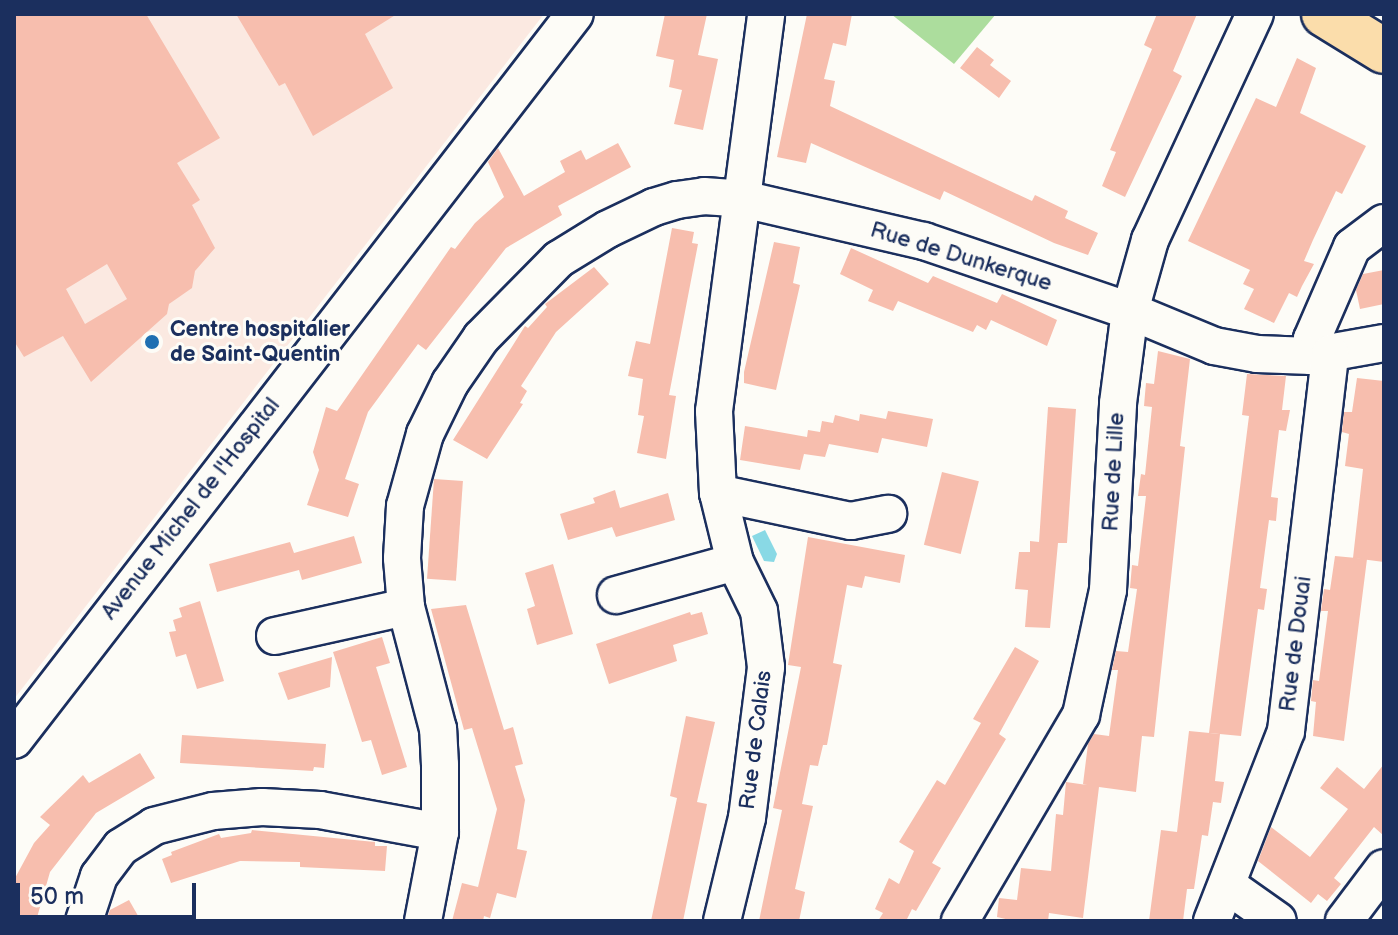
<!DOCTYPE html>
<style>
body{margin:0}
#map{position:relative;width:1398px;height:935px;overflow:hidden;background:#fdfcf7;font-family:"Balsamiq Sans",sans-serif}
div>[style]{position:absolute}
.built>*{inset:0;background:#fbe9e1}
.green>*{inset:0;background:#acdd9d}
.water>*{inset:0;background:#89d9e5}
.building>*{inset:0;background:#f7beae;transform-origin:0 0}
.roads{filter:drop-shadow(2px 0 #1b2f5e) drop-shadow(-2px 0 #1b2f5e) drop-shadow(0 2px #1b2f5e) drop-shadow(0 -2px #1b2f5e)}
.minor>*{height:36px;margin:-18px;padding:0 18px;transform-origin:18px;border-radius:18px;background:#fdfcf7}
.major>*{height:44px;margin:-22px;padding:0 22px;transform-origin:22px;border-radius:22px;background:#fbddab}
.dots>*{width:22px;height:22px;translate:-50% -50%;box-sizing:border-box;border:4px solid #fdfcf7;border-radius:50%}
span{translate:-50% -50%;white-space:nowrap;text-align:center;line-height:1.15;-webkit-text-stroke:6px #fdfcf7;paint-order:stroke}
.street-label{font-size:22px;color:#1b2f5e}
.poi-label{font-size:22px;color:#1b2f5e;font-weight:700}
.left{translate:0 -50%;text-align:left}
.frame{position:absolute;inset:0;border:16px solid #1b2f5e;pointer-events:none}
.scale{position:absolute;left:16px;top:883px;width:180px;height:36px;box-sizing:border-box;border:4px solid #1b2f5e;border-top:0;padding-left:10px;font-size:24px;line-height:28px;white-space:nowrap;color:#1b2f5e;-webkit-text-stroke:6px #fdfcf7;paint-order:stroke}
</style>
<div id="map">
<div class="built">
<i style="clip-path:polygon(14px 14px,544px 14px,14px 699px)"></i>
</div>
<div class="green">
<i style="clip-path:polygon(891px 14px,996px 14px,954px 64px)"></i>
</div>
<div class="water">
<i style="clip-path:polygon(765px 530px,777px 554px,774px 562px,764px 561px,752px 536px)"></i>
</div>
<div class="building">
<i style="clip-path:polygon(evenodd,14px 14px,146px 14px,220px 138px,177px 163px,200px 200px,192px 205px,215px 248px,195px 271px,192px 288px,169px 304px,167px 314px,91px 382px,63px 336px,24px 357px,14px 341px,14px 14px,107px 264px,127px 299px,85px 324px,66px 289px,107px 264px)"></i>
<i style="clip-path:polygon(236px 14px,397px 14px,365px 34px,393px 88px,313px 136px,285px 83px,279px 86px)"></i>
<i style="clip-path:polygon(665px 14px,707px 14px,698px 55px,718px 59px,703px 130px,674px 124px,682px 90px,669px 87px,674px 60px,656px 56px)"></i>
<i style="clip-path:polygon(807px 14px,852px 14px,846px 46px,833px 43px,824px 79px,835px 81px,830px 106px,1032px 201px,1035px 195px,1068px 211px,1065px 218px,1098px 233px,1088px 255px,1054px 243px,944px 191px,940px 200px,811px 143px,806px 163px,777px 157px)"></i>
<i style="clip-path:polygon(1157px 14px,1197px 14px,1173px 71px,1182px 76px,1125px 197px,1102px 186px,1116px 152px,1110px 150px,1152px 49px,1144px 45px)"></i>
<i style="clip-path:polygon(977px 47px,994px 60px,990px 65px,1011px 81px,999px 98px,960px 68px)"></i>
<i style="clip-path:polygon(1297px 58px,1316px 68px,1300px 113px,1366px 146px,1342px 194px,1336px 191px,1313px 240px,1304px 261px,1314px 264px,1302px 286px,1297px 297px,1289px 293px,1274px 323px,1244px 309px,1254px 289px,1243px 284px,1250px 270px,1188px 241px,1256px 98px,1276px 107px)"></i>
<i style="clip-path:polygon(618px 143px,631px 167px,558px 206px,562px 215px,506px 248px,426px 350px,418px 344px,390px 382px,368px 412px,345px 479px,359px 484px,348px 517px,307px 505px,319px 470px,313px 452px,326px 407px,337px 411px,451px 247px,455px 249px,475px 223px,504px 197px,488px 162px,498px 148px,524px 196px,565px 172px,560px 161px,581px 150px,586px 160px)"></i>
<i style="clip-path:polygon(672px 228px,694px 232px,692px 243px,698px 244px,669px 395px,676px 396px,666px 459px,637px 453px,644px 416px,638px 415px,643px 379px,628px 376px,636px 341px,650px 344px)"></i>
<i style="clip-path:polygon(774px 242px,800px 247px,793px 283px,800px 285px,776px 390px,744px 383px,744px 372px)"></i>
<i style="clip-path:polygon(851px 248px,928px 283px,933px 276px,997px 303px,1002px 294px,1057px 320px,1047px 346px,991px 320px,986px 330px,977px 325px,973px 332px,898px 301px,893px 311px,868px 301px,873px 290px,840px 274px)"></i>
<i style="clip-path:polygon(594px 267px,609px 284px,556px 332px,521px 386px,527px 391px,520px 403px,523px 404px,487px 459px,453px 440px,525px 326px,528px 328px,547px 307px,545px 304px)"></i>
<i style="clip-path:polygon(1384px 270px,1384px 304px,1360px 309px,1356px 290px,1363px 274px)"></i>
<i style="clip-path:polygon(1158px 351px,1190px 359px,1180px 446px,1185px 447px,1154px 737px,1142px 736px,1136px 792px,1099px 787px,1083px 918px,1049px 913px,1048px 921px,1014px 921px,997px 917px,999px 898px,1017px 900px,1021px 868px,1051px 871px,1056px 814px,1063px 815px,1066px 782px,1087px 785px,1083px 784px,1088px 744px,1094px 734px,1109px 736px,1118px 670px,1112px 670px,1116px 651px,1128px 652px,1137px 589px,1130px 588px,1132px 565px,1138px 566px,1146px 496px,1138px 496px,1141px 474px,1145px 475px,1152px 407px,1144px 406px,1145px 394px,1146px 383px,1154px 384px)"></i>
<i style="clip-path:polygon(1247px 374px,1286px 376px,1282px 410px,1290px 410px,1286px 431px,1279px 430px,1271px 497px,1278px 498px,1276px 521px,1269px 520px,1260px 588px,1267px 589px,1264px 610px,1258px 609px,1241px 736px,1209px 733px,1249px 416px,1242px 415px)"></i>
<i style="clip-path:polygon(1357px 378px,1384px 381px,1384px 562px,1353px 558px,1363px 469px,1345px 466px,1349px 434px,1342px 432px,1344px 412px,1352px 412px)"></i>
<i style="clip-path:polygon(1048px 407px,1076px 409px,1067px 543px,1058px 543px,1050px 628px,1025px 627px,1028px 590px,1015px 589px,1019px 552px,1030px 552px,1030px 541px,1039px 542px)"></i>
<i style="clip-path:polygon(888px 411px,933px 419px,927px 447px,882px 438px,878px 453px,829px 444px,825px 457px,804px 454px,800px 470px,740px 460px,745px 426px,807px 437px,808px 430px,820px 432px,822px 421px,833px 423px,835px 415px,859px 421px,860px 414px,886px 419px)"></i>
<i style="left:942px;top:472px;width:38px;height:75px;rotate:14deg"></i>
<i style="left:434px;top:479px;width:29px;height:100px;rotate:4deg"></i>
<i style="clip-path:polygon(615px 490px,620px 508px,668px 493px,675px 520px,616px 537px,612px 527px,568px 540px,560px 514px,595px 503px,593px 498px)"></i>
<i style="clip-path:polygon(354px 536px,362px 563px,302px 580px,299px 570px,217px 592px,209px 564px,290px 542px,294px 553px)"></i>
<i style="clip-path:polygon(808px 537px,905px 555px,900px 583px,865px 576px,862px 588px,847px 585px,833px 663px,842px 665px,827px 745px,823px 745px,818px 766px,810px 765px,802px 804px,813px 806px,795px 889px,805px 892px,799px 921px,759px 921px,782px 810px,773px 808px,801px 667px,788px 665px)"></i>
<i style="clip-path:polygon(1335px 556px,1367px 559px,1344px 741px,1313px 736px,1316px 702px,1311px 701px,1313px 680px,1319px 681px,1328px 611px,1321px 611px,1324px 589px,1330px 590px)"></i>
<i style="clip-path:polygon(553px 564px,573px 634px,537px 645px,527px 609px,535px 606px,525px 573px)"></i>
<i style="clip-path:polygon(200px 601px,224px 681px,197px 689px,186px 654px,176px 657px,169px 632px,176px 631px,173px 620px,182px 617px,179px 608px)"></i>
<i style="clip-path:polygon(466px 605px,504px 730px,513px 727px,523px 764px,515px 766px,525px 800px,517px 849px,527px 851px,516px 898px,497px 893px,490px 918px,484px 916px,483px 921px,452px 921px,462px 883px,478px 887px,497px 809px,472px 728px,464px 730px,431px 609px)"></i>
<i style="clip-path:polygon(690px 612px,691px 615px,702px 612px,708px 634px,673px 645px,677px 661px,609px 684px,596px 644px)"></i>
<i style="clip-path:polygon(382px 637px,390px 663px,376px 667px,407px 767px,382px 775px,371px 740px,362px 742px,333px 652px)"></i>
<i style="clip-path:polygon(1015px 647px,1039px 661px,999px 734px,1006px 739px,932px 863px,941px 868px,916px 911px,912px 909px,906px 921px,878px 921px,883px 913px,875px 909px,889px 878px,899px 884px,914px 851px,899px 842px,937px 780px,945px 785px,981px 723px,973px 719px)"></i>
<i style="clip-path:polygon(332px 657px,330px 687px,288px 700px,278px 673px)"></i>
<i style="clip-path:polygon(686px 716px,715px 722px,697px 802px,707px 804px,683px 921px,651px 921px,677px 798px,670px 796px)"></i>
<i style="clip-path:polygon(1189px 731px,1220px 734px,1215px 781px,1224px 782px,1221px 803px,1213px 802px,1208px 836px,1202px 835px,1194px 889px,1187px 889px,1183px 921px,1149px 921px,1161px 830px,1177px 832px)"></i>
<i style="clip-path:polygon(182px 735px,326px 744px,324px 768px,314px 767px,313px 771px,180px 763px)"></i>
<i style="clip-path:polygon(140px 753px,155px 778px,96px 813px,50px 872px,36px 921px,14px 921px,14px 880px,34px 843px,50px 825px,40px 817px,83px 775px,89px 783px)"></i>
<i style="clip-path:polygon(1384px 764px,1384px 836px,1374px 827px,1334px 878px,1341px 884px,1327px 901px,1318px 894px,1311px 903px,1258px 861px,1271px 827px,1310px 857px,1348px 809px,1320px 788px,1337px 767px,1364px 789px)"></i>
<i style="clip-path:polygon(252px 830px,375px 842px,375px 846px,387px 846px,385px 871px,300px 867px,300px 862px,240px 861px,171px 883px,162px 859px,172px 855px,171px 852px,219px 834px,221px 838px,251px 833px)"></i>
<i style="clip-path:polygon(129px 900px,141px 921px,106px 921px,110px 910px)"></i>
</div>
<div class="roads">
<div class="minor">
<i style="left:1311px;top:356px;width:17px;rotate:-87deg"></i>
<i style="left:1312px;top:339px;width:100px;rotate:-66.5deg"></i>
<i style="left:1352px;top:247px;width:40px;rotate:-37deg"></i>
<i style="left:718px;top:493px;width:136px;rotate:11.9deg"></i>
<i style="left:851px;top:521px;width:38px;rotate:-11deg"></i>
<i style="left:616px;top:595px;width:123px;rotate:-15.5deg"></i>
<i style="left:275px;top:636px;width:134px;rotate:-12.5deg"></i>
<i style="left:14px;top:740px;width:917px;rotate:-52.31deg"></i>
<i style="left:1227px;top:885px;width:62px;rotate:35.2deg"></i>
<i style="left:84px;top:921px;width:47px;rotate:-71.6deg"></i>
<i style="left:99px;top:876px;width:36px;rotate:-53deg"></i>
<i style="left:121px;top:847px;width:39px;rotate:-32deg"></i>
<i style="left:154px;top:826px;width:61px;rotate:-14.3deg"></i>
<i style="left:213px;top:811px;width:49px;rotate:-4.7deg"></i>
<i style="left:262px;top:807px;width:58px;rotate:3deg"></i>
<i style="left:320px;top:810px;width:122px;rotate:10.4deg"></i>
<i style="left:423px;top:921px;width:91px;rotate:-79.2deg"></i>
<i style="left:440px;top:832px;width:67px;rotate:-90deg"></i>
<i style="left:440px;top:765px;width:36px;rotate:-93deg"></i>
<i style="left:438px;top:729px;width:126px;rotate:-104.7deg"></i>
<i style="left:406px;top:607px;width:49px;rotate:-94.7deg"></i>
<i style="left:402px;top:558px;width:52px;rotate:-86.7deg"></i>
<i style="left:405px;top:506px;width:75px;rotate:-74.5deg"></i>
<i style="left:425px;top:434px;width:57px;rotate:-63.9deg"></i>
<i style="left:450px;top:383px;width:55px;rotate:-55.4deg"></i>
<i style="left:481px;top:338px;width:111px;rotate:-45.4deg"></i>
<i style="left:559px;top:259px;width:57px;rotate:-31.5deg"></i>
<i style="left:608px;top:229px;width:51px;rotate:-25.6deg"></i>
<i style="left:654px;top:207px;width:24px;rotate:-17deg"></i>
<i style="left:677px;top:200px;width:27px;rotate:-8deg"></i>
<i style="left:704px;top:196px;width:39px;rotate:4deg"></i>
<i style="left:743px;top:199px;width:186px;rotate:13.1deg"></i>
<i style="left:924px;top:241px;width:218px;rotate:18.8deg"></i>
<i style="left:1130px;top:311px;width:91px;rotate:22.6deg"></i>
<i style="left:1214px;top:346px;width:44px;rotate:10.5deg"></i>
<i style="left:1257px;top:354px;width:54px;rotate:2.1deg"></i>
<i style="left:1311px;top:356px;width:74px;rotate:-10.1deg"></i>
<i style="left:722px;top:921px;width:106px;rotate:-76.4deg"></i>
<i style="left:747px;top:818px;width:152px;rotate:-82.8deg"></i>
<i style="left:766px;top:667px;width:56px;rotate:-97.1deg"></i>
<i style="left:759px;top:611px;width:55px;rotate:-116.1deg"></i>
<i style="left:735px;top:562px;width:71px;rotate:-103.8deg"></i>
<i style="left:718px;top:493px;width:82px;rotate:-92.8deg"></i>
<i style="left:714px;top:411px;width:400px;rotate:-82.5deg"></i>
<i style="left:960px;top:921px;width:239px;rotate:-59.6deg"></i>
<i style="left:1081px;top:715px;width:128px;rotate:-77.8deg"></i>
<i style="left:1108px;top:590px;width:187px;rotate:-86.9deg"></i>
<i style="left:1118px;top:403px;width:93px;rotate:-82.6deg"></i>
<i style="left:1130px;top:311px;width:74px;rotate:-74.3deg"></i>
<i style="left:1150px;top:240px;width:249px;rotate:-65.1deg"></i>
<i style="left:1212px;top:921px;width:204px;rotate:-68.7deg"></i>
<i style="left:1286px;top:731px;width:380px;rotate:-83.3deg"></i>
<i style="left:1344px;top:921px;width:66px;rotate:-53deg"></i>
</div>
<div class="major">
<i style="left:1324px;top:14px;width:70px;rotate:31.7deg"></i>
</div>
</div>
<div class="dots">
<i style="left:152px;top:342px;background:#1f6fb2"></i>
</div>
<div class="street-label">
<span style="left:961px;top:257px;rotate:17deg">Rue de Dunkerque</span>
<span style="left:1114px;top:472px;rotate:-87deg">Rue de Lille</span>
<span style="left:191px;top:509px;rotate:-52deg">Avenue Michel de l'Hospital</span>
<span style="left:1296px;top:644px;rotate:-83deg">Rue de Douai</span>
<span style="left:756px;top:740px;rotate:-83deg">Rue de Calais</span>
</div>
<div class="poi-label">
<span class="left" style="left:170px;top:342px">Centre hospitalier<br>de Saint-Quentin</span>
</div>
<div class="frame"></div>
<div class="scale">50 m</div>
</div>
